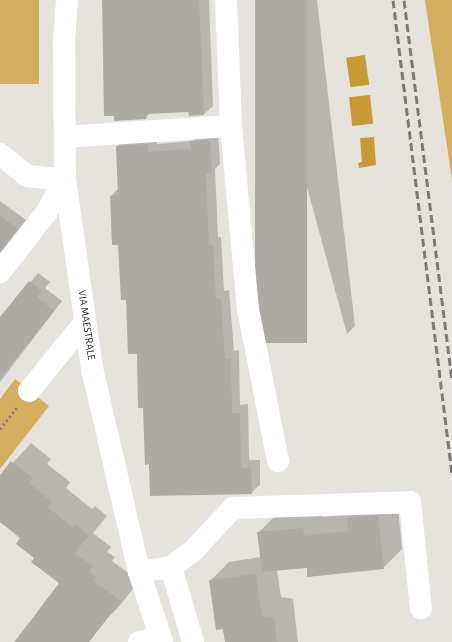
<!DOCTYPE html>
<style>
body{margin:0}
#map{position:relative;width:452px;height:642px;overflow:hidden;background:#e6e3dd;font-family:"Alegreya Sans",sans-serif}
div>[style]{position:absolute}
.green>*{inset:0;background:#d4ad5f;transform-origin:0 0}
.water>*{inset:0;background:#c79a35;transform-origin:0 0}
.shadow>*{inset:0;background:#0003}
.building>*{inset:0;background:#ada9a3;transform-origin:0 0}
.path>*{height:2.5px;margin-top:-1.25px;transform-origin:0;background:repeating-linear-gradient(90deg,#85837e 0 2px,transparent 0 5px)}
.street>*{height:22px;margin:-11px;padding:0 11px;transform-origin:11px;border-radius:11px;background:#fff}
.rail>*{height:3px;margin-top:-1.5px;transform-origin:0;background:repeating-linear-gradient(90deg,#7c7a76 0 8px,transparent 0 12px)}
span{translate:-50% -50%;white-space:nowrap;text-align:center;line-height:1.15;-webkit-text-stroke:3px #fff;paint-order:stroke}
.street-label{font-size:11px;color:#1d1c1a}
</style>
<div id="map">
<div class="green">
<i style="left:0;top:0;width:39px;height:84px"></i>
<i style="clip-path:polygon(425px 0,452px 0,452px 179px,426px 7px)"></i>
<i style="clip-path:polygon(15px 379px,49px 406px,0 469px,0 399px)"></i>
</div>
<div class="water">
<i style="left:365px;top:55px;width:30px;height:19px;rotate:82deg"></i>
<i style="left:370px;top:95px;width:29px;height:21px;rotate:84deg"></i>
<i style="clip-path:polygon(374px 137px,376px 165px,359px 168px,358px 163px,362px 162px,360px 138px)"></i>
</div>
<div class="shadow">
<i style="clip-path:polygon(103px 0,209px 0,213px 106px,204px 114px,189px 111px,151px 112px,146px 118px)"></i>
<i style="clip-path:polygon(256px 0,317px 0,355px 326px,347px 334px)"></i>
<i style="clip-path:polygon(218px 132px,220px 164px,215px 169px,218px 237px,221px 237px,224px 291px,229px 290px,234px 351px,239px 350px,240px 405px,248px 404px,249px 460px,260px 460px,260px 485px,251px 493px,150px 463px,138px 353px,111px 196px,119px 188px,117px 147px,125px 138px,156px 136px,157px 144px,192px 141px,200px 133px)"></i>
<i style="clip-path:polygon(0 201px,26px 220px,0 253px)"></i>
<i style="clip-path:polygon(38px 273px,50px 282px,45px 288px,62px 301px,0 382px,0 318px)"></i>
<i style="clip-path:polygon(31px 443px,51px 459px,47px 464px,70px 482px,66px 488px,92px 509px,95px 506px,107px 516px,93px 533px,111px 547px,107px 552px,115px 557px,112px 561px,139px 581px,118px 608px,82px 642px,14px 642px,60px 583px,36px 558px,22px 538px,0 521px,0 477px)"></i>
<i style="clip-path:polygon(397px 497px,402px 549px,383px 568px,307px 567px,277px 570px,281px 597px,293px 599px,298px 642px,226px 642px,210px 581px,229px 562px,261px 557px,258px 533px,278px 513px,322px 509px,323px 517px,351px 514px)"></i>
</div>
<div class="building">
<i style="clip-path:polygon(102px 0,199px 0,204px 115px,189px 116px,188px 112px,147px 114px,146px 119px,114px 121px,114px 116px,104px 116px)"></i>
<i style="left:255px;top:0;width:52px;height:343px"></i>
<i style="clip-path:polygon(210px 140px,212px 173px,206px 174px,209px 245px,213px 245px,216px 299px,221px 299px,225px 359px,231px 359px,232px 413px,240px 413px,241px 468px,251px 468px,252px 494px,150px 496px,149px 464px,145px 465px,143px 408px,138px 408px,137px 354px,128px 354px,126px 300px,121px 300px,118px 245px,112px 245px,110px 196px,118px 195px,116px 146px,148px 144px,148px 152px,191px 149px,190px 141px)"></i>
<i style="clip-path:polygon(0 216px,18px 229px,0 252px)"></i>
<i style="clip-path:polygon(29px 281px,42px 291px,37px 297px,54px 311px,0 378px,0 317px)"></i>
<i style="clip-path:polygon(11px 461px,33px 478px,29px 483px,52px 502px,47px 507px,73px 527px,75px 524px,89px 535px,75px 553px,93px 566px,89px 571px,97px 577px,94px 581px,121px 601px,89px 642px,15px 642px,59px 583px,31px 562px,34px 558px,16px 544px,20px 538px,0 522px,0 475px)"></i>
<i style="clip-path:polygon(378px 516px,384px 569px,307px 577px,307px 568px,262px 572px,257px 532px,303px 528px,304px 536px,348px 531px,347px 517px)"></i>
<i style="clip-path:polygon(256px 574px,262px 616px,274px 618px,277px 642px,225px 642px,223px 629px,216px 630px,209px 580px)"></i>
</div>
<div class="path">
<i style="left:0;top:429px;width:28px;rotate:-52deg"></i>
</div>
<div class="street">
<i style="left:67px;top:0;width:41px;rotate:94.2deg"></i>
<i style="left:64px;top:41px;width:138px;rotate:89.6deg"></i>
<i style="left:65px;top:179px;width:191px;rotate:81.9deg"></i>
<i style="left:92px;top:368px;width:209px;rotate:77deg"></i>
<i style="left:139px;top:572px;width:74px;rotate:71.8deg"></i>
<i style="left:226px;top:0;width:126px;rotate:87.7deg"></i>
<i style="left:231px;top:126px;width:184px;rotate:84.7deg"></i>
<i style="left:248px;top:309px;width:155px;rotate:78.8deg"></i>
<i style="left:65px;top:137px;width:166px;rotate:-3.8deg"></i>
<i style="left:0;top:154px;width:35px;rotate:39deg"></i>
<i style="left:27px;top:176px;width:38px;rotate:5deg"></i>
<i style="left:65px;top:179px;width:39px;rotate:119deg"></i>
<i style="left:46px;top:213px;width:75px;rotate:127.9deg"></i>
<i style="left:29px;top:391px;width:89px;rotate:-50.9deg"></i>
<i style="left:171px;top:567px;width:78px;rotate:73.7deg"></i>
<i style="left:139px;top:572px;width:32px;rotate:-9deg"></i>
<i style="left:171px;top:567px;width:26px;rotate:-36deg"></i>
<i style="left:192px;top:552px;width:60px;rotate:-47deg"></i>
<i style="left:233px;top:508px;width:177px;rotate:-1.9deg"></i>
<i style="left:410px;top:502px;width:107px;rotate:84.1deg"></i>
<i style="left:139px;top:642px;width:22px;rotate:-10deg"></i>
</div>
<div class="rail">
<i style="left:393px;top:0;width:480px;rotate:82.9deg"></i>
<i style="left:404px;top:0;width:384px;rotate:82.8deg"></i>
</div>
<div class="street-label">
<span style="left:86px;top:325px;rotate:82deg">VIA MAESTRALE</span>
</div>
</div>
